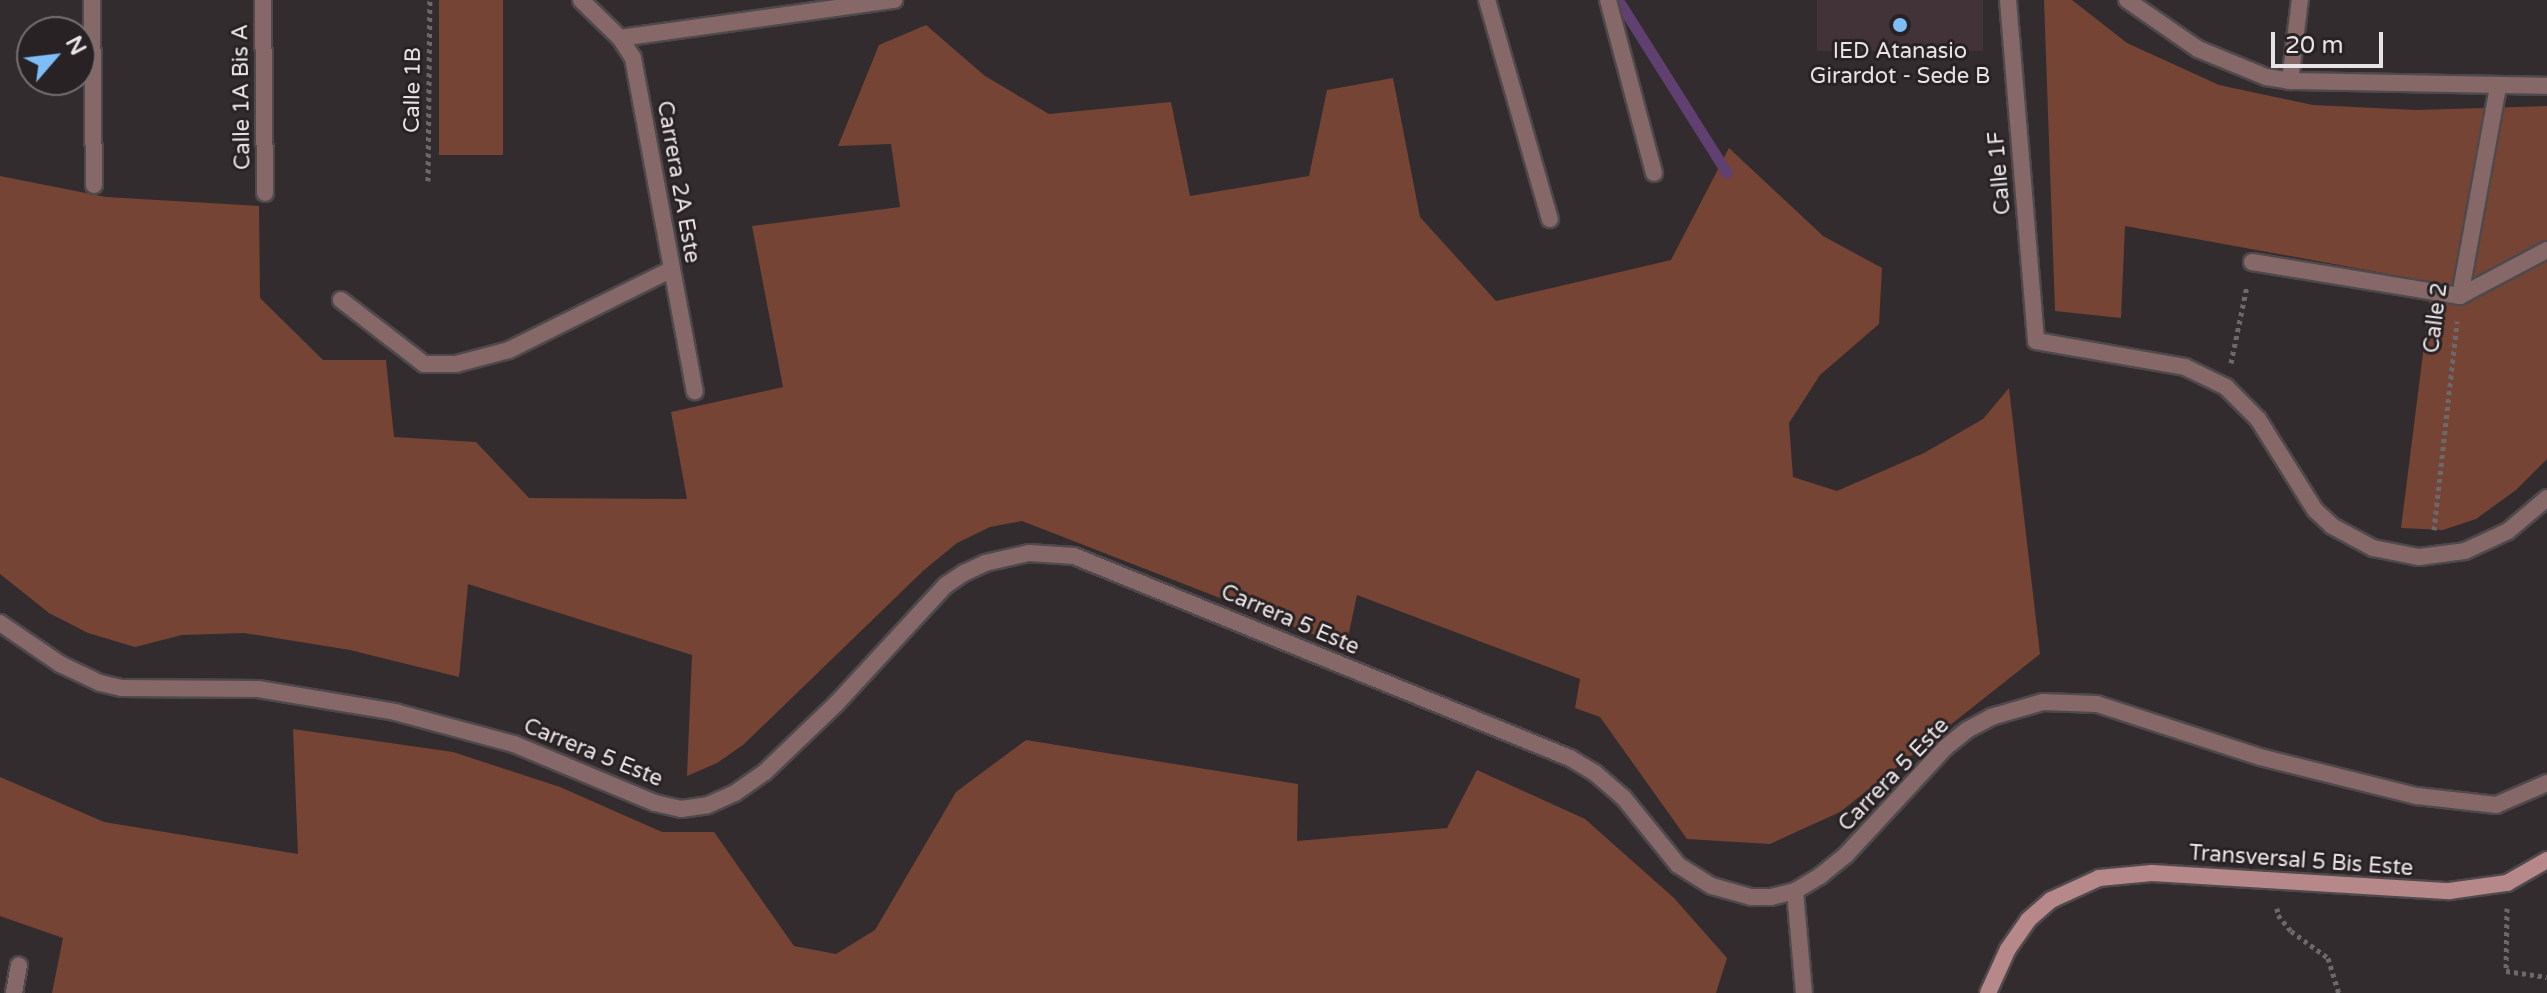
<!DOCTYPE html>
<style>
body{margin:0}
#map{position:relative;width:2547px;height:993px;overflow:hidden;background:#322c2e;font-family:"Varela Round",sans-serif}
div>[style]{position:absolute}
.built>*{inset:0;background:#413338;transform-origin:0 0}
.green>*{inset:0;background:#754434;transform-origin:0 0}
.stream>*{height:11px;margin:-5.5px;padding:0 5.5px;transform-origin:5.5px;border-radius:5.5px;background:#5f4071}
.path>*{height:5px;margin-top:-2.5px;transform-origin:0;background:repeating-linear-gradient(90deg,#6d686a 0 4px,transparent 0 8px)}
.roads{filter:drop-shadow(2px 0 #4f494b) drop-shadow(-2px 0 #4f494b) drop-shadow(0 2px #4f494b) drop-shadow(0 -2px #4f494b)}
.lane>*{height:16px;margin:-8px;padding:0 8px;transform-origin:8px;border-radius:8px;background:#866868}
.street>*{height:16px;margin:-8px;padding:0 8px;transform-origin:8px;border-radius:8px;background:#866868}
.secondary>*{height:16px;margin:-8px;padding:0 8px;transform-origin:8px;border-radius:8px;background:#b78889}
.dots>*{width:22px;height:22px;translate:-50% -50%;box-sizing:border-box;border:4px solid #282224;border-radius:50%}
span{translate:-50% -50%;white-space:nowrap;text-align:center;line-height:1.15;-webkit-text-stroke:6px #282224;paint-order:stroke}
.poi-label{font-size:22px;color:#e8e3e5}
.street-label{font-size:22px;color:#e8e3e5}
.north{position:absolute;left:16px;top:16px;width:80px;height:80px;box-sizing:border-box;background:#282224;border:2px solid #756f71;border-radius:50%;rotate:62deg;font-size:22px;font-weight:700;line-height:32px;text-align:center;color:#e8e3e5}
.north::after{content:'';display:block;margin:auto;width:28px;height:36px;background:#7dbef9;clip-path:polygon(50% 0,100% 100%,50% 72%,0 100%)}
.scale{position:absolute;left:2271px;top:32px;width:112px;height:36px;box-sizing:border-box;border:4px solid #e8e3e5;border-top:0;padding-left:10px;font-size:24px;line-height:28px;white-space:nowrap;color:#e8e3e5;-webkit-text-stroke:6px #282224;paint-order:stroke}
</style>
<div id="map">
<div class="built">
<i style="left:1817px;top:0;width:166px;height:51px"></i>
</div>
<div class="green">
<i style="left:439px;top:0;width:64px;height:155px"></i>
<i style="clip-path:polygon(2044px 0,2072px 0,2127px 43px,2219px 85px,2313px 105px,2416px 110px,2547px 106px,2547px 459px,2516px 490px,2476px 519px,2443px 530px,2401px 528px,2432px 282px,2125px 226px,2121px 318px,2055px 311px)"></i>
<i style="clip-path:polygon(926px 25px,985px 76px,1049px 114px,1171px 102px,1190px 196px,1309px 176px,1327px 90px,1393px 78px,1420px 217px,1496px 301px,1671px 260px,1729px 148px,1823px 236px,1882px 268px,1879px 324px,1820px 375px,1789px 423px,1793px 477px,1837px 491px,1924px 453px,1983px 419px,2009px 388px,2040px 654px,1840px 812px,1770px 844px,1687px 839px,1600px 717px,1575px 708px,1580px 679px,1357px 595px,1346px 647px,1022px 521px,990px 527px,957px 543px,924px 570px,743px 745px,717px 763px,687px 776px,692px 655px,468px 584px,459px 677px,350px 650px,244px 633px,182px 635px,135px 647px,88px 633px,49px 613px,0 574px,0 176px,106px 197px,259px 206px,260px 298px,323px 360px,386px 360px,394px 437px,476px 442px,529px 498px,687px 499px,671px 412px,783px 387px,752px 226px,900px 207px,891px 144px,838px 146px,879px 45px)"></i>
<i style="clip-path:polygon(293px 729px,453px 752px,560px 787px,662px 832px,714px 832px,794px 946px,836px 954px,875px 930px,956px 792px,1026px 740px,1298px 784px,1297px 841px,1447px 828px,1477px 770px,1585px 819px,1674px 898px,1727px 958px,1716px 993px,52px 993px,63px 938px,0 916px,0 777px,104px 822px,298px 854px)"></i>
</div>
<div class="stream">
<i style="left:1618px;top:0;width:204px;rotate:57.8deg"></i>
</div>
<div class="path">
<i style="left:428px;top:181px;width:181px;rotate:-89.4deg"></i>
<i style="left:2231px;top:363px;width:79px;rotate:-78.3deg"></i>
<i style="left:2434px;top:530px;width:210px;rotate:-83.7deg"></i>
<i style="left:2277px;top:908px;width:7px;rotate:82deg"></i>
<i style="left:2278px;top:915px;width:21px;rotate:51deg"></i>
<i style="left:2291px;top:931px;width:46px;rotate:36.1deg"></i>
<i style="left:2328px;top:958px;width:37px;rotate:73deg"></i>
<i style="left:2507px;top:908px;width:63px;rotate:90.9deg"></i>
<i style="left:2506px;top:971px;width:41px;rotate:8.3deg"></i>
</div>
<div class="roads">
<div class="lane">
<i style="left:2460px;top:296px;width:98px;rotate:-27.9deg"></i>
</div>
<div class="street">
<i style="left:92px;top:0;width:185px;rotate:89.4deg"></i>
<i style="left:263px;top:0;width:193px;rotate:89.4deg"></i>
<i style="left:581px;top:0;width:54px;rotate:44.3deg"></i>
<i style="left:620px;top:38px;width:24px;rotate:57deg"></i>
<i style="left:633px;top:58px;width:339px;rotate:79.5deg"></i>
<i style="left:1487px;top:0;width:228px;rotate:74deg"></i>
<i style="left:1608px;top:0;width:179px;rotate:75.1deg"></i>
<i style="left:2008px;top:0;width:342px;rotate:85.3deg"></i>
<i style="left:2036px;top:341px;width:151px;rotate:9.9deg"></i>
<i style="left:2185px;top:367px;width:46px;rotate:26deg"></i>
<i style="left:2226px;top:387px;width:45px;rotate:45deg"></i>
<i style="left:2258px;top:419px;width:107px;rotate:57.9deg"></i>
<i style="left:2315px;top:510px;width:23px;rotate:43deg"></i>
<i style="left:2332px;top:526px;width:47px;rotate:28.2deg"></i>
<i style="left:2373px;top:548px;width:47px;rotate:11.1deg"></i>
<i style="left:2419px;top:557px;width:46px;rotate:-7.4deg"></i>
<i style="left:2465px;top:551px;width:47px;rotate:-24.9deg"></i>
<i style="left:2508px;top:531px;width:51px;rotate:-40.2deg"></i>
<i style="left:2127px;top:0;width:86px;rotate:34.6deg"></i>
<i style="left:2198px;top:49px;width:74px;rotate:22.4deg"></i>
<i style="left:2266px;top:77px;width:24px;rotate:9deg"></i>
<i style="left:2290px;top:81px;width:257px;rotate:1.1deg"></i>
<i style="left:620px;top:38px;width:277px;rotate:-7.9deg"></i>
<i style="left:2290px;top:81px;width:82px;rotate:-83deg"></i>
<i style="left:2252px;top:262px;width:211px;rotate:9.3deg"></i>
<i style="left:2460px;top:296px;width:212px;rotate:-79.7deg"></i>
<i style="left:341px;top:300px;width:105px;rotate:37.6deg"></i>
<i style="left:424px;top:364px;width:32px"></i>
<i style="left:456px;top:364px;width:55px;rotate:-14.8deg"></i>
<i style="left:509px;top:350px;width:182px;rotate:-26.4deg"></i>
<i style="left:0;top:623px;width:73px;rotate:34.3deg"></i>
<i style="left:60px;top:664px;width:44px;rotate:25.4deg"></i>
<i style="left:100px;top:683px;width:22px;rotate:13deg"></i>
<i style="left:121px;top:688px;width:137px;rotate:0.4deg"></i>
<i style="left:258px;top:689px;width:139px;rotate:9.5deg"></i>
<i style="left:395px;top:712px;width:123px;rotate:15.1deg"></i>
<i style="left:514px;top:744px;width:153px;rotate:22.7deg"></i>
<i style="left:655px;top:803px;width:27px;rotate:13deg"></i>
<i style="left:681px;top:809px;width:27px;rotate:-8deg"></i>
<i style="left:708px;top:805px;width:30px;rotate:-24deg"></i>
<i style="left:735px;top:793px;width:37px;rotate:-35deg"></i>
<i style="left:765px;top:772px;width:98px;rotate:-43.8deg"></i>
<i style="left:836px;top:704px;width:162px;rotate:-47.3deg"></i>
<i style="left:946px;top:585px;width:22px;rotate:-34deg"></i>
<i style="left:964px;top:573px;width:23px;rotate:-25deg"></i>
<i style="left:985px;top:563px;width:45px;rotate:-12.8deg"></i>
<i style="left:1029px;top:553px;width:45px;rotate:3.8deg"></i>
<i style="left:1074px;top:556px;width:536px;rotate:22.16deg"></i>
<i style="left:1570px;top:758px;width:29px;rotate:31deg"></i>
<i style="left:1595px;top:773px;width:37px;rotate:41deg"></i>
<i style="left:1623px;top:797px;width:87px;rotate:51deg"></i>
<i style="left:1678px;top:865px;width:40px;rotate:32deg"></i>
<i style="left:1712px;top:886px;width:41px;rotate:15.8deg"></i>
<i style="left:1751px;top:897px;width:20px"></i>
<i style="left:1771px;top:897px;width:25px;rotate:-14deg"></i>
<i style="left:1795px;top:891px;width:29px;rotate:-31deg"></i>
<i style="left:1820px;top:876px;width:32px;rotate:-39deg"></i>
<i style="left:1845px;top:856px;width:149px;rotate:-47.2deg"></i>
<i style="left:1946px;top:747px;width:27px;rotate:-39deg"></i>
<i style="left:1967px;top:730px;width:27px;rotate:-28deg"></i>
<i style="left:1991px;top:717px;width:54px;rotate:-16.1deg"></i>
<i style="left:2043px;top:702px;width:54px;rotate:2.1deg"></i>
<i style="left:2097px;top:704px;width:171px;rotate:18deg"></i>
<i style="left:2260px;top:757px;width:162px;rotate:14deg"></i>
<i style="left:2417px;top:796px;width:80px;rotate:6.5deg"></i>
<i style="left:2496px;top:805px;width:56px;rotate:-23.3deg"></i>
<i style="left:1795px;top:891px;width:102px;rotate:85deg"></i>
<i style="left:14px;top:993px;width:28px;rotate:-80deg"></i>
</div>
<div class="secondary">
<i style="left:1988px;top:993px;width:48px;rotate:-65.6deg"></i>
<i style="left:2008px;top:949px;width:35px;rotate:-55deg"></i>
<i style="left:2028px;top:920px;width:30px;rotate:-41deg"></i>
<i style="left:2051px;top:900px;width:53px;rotate:-24.6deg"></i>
<i style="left:2099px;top:878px;width:53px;rotate:-5.4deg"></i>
<i style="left:2152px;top:873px;width:298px;rotate:3.5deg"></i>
<i style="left:2449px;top:891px;width:59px;rotate:-7.9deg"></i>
<i style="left:2507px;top:883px;width:46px;rotate:-29.9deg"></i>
</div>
</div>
<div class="dots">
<i style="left:1900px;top:25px;background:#7dbef9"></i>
</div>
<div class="poi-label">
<span style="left:1900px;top:64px">IED Atanasio<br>Girardot - Sede B</span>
</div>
<div class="street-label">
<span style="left:413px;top:90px;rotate:-89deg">Calle 1B</span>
<span style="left:242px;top:97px;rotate:-91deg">Calle 1A Bis A</span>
<span style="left:2000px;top:173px;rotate:-95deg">Calle 1F</span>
<span style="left:678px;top:182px;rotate:80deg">Carrera 2A Este</span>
<span style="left:2436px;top:318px;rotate:-83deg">Calle 2</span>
<span style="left:1290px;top:620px;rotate:23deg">Carrera 5 Este</span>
<span style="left:593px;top:753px;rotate:22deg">Carrera 5 Este</span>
<span style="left:1894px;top:775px;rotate:-46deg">Carrera 5 Este</span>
<span style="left:2301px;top:861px;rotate:4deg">Transversal 5 Bis Este</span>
</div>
<div class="north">N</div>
<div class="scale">20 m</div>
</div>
